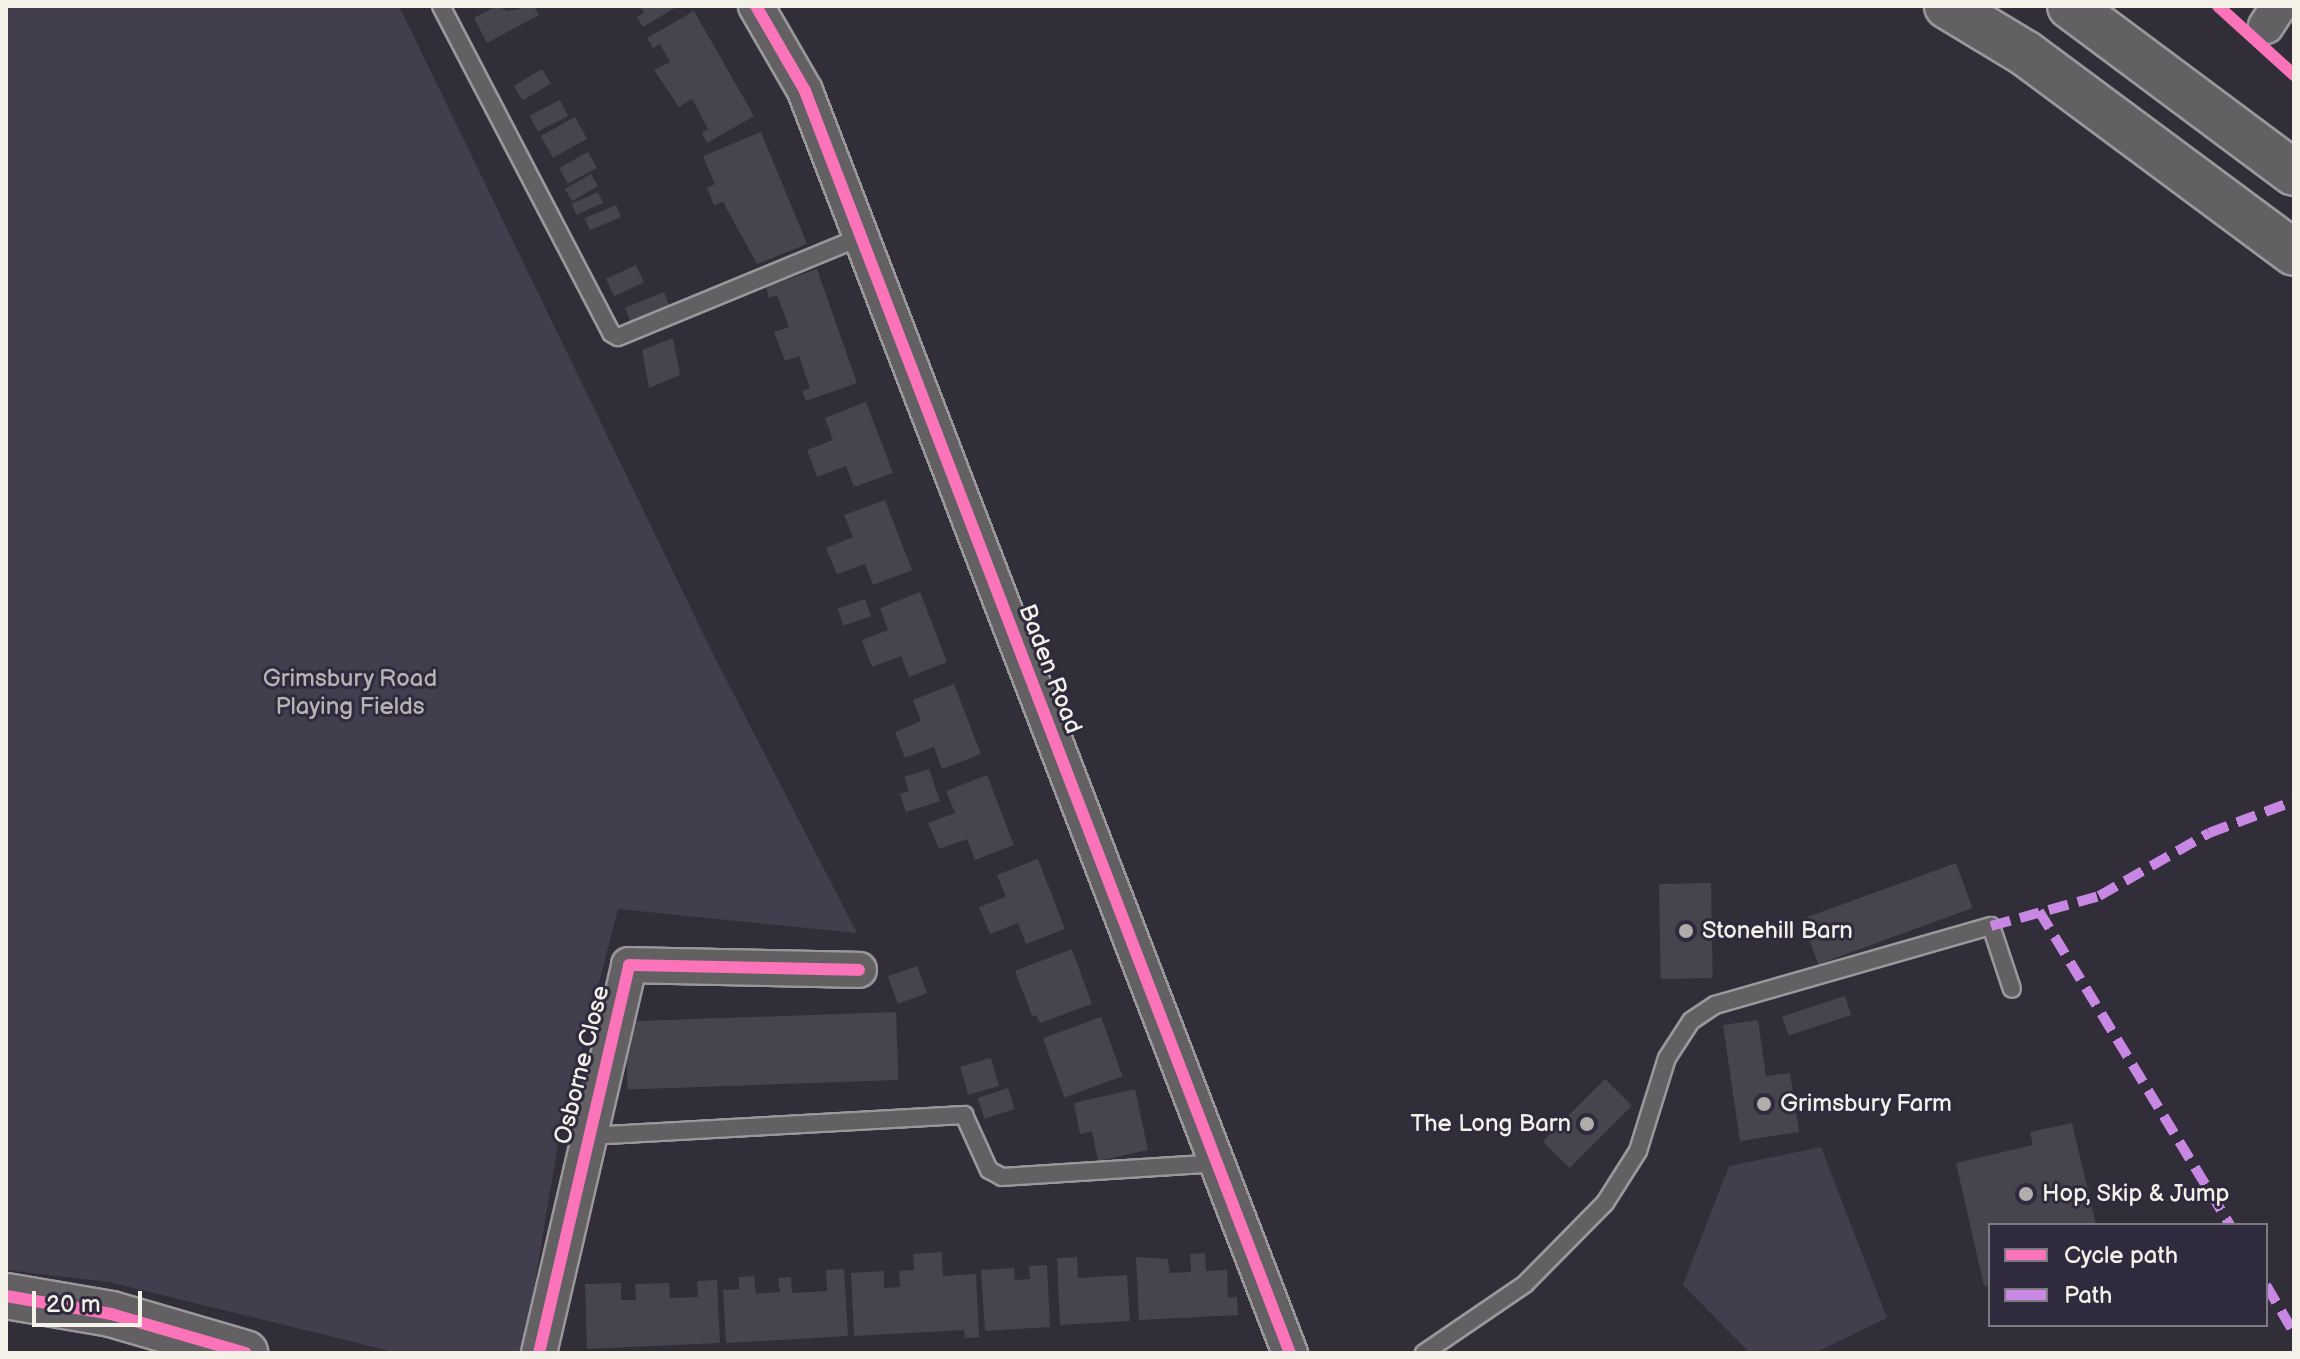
<!DOCTYPE html>
<style>
body{margin:0}
#map{position:relative;width:2300px;height:1359px;overflow:hidden;background:#312e39;font-family:"Balsamiq Sans",sans-serif}
div>[style]{position:absolute}
.green>*{inset:0;background:#423e4d}
.building>*{inset:0;background:#46444c;transform-origin:0 0}
.roads{filter:drop-shadow(2px 0 #9a989b) drop-shadow(-2px 0 #9a989b) drop-shadow(0 2px #9a989b) drop-shadow(0 -2px #9a989b)}
.lane>*{height:16px;margin:-8px;padding:0 8px;transform-origin:8px;border-radius:8px;background:#626063}
.street>*{height:34px;margin:-17px;padding:0 17px;transform-origin:17px;border-radius:17px;background:#626063}
.secondary>*{height:44px;margin:-22px;padding:0 22px;transform-origin:22px;border-radius:22px;background:#626063}
.highway>*{height:44px;margin:-22px;padding:0 22px;transform-origin:22px;border-radius:22px;background:#626063}
.quiet>*{height:10px;margin-top:-5px;transform-origin:0;background:repeating-linear-gradient(90deg,#c787e3 0 20px,transparent 0 30px)}
.cycleway>*{height:12px;margin:-6px;padding:0 6px;transform-origin:6px;border-radius:6px;background:#fb73b8}
.dots>*{width:22px;height:22px;translate:-50% -50%;box-sizing:border-box;border:4px solid #2f2a3d;border-radius:50%}
span{translate:-50% -50%;white-space:nowrap;text-align:center;line-height:1.15;-webkit-text-stroke:6px #2f2a3d;paint-order:stroke}
.street-label{font-size:24px;color:#f4f1e8}
.park-label{font-size:24px;color:#b7b3b3}
.poi-label{font-size:24px;color:#f4f1e8}
.left{translate:0 -50%;text-align:left}
.right{translate:-100% -50%;text-align:right}
.frame{position:absolute;inset:0;border:8px solid #f4f1e8;pointer-events:none}
.legend{position:absolute;left:1988px;top:1223px;width:280px;height:104px;box-sizing:border-box;background:#2f2a3d;border:2px solid #7e7a81;margin:0;padding:10px 14px;list-style:none;font-size:24px;color:#f4f1e8}
.legend li{display:flex;align-items:center;gap:16px;height:40px}
.legend b{width:40px;border:2px solid #7e7a81}
.scale{position:absolute;left:32px;top:1291px;width:110px;height:36px;box-sizing:border-box;border:4px solid #f4f1e8;border-top:0;padding-left:10px;font-size:24px;line-height:28px;white-space:nowrap;color:#f4f1e8;-webkit-text-stroke:6px #2f2a3d;paint-order:stroke}
</style>
<div id="map">
<div class="green">
<i style="clip-path:polygon(6px 6px,399px 6px,714px 656px,857px 933px,618px 909px,559px 1138px,523px 1353px,398px 1353px,109px 1282px,6px 1270px)"></i>
<i style="clip-path:polygon(1821px 1147px,1887px 1318px,1814px 1353px,1750px 1353px,1683px 1285px,1729px 1166px)"></i>
</div>
<div class="building">
<i style="clip-path:polygon(496px 6px,508px 11px,534px 6px,539px 15px,487px 43px,474px 18px)"></i>
<i style="clip-path:polygon(640px 6px,678px 6px,643px 27px,637px 17px,644px 13px)"></i>
<i style="clip-path:polygon(694px 11px,754px 116px,707px 143px,702px 133px,708px 129px,692px 99px,679px 107px,654px 70px,670px 62px,660px 44px,653px 48px,647px 38px)"></i>
<i style="left:542px;top:69px;width:17px;height:33px;rotate:59deg"></i>
<i style="left:560px;top:100px;width:18px;height:34px;rotate:63deg"></i>
<i style="left:575px;top:117px;width:25px;height:39px;rotate:61deg"></i>
<i style="clip-path:polygon(761px 132px,807px 244px,757px 264px,723px 202px,714px 205px,707px 188px,715px 184px,703px 156px)"></i>
<i style="left:588px;top:152px;width:18px;height:33px;rotate:61deg"></i>
<i style="left:591px;top:174px;width:14px;height:30px;rotate:60deg"></i>
<i style="left:598px;top:192px;width:12px;height:29px;rotate:66deg"></i>
<i style="left:616px;top:205px;width:13px;height:34px;rotate:67deg"></i>
<i style="left:636px;top:265px;width:19px;height:33px;rotate:65deg"></i>
<i style="clip-path:polygon(817px 269px,857px 383px,806px 401px,802px 391px,810px 388px,799px 356px,785px 361px,774px 332px,789px 327px,777px 295px,769px 298px,766px 287px)"></i>
<i style="left:664px;top:292px;width:18px;height:42px;rotate:68deg"></i>
<i style="clip-path:polygon(673px 338px,680px 375px,649px 388px,642px 350px)"></i>
<i style="clip-path:polygon(866px 402px,893px 473px,854px 487px,846px 466px,817px 477px,807px 450px,833px 440px,825px 418px)"></i>
<i style="clip-path:polygon(885px 500px,912px 570px,873px 585px,865px 564px,837px 574px,826px 548px,853px 537px,844px 515px)"></i>
<i style="clip-path:polygon(920px 592px,947px 662px,909px 677px,901px 656px,872px 667px,862px 640px,888px 630px,880px 608px)"></i>
<i style="left:865px;top:599px;width:18px;height:29px;rotate:71deg"></i>
<i style="clip-path:polygon(954px 684px,981px 754px,942px 769px,934px 747px,905px 758px,895px 732px,921px 721px,913px 700px)"></i>
<i style="clip-path:polygon(929px 769px,940px 801px,906px 812px,900px 794px,909px 791px,904px 777px)"></i>
<i style="clip-path:polygon(987px 775px,1014px 845px,975px 860px,967px 839px,939px 849px,928px 823px,955px 813px,946px 791px)"></i>
<i style="clip-path:polygon(1038px 859px,1065px 929px,1026px 944px,1018px 923px,990px 934px,979px 907px,1006px 897px,997px 875px)"></i>
<i style="left:1956px;top:863px;width:48px;height:164px;rotate:70deg"></i>
<i style="left:1711px;top:883px;width:95px;height:52px;rotate:89deg"></i>
<i style="clip-path:polygon(1072px 949px,1092px 1004px,1040px 1023px,1036px 1015px,1032px 1016px,1015px 971px)"></i>
<i style="left:917px;top:966px;width:29px;height:31px;rotate:70deg"></i>
<i style="left:1845px;top:996px;width:20px;height:66px;rotate:72deg"></i>
<i style="left:896px;top:1012px;width:68px;height:271px;rotate:88deg"></i>
<i style="left:1101px;top:1017px;width:63px;height:62px;rotate:70deg"></i>
<i style="clip-path:polygon(1758px 1020px,1766px 1076px,1790px 1073px,1799px 1132px,1740px 1141px,1723px 1025px)"></i>
<i style="left:991px;top:1058px;width:29px;height:32px;rotate:74deg"></i>
<i style="left:1605px;top:1079px;width:38px;height:88px;rotate:45deg"></i>
<i style="left:1008px;top:1088px;width:22px;height:32px;rotate:72deg"></i>
<i style="clip-path:polygon(1135px 1089px,1148px 1150px,1098px 1161px,1092px 1131px,1080px 1134px,1074px 1103px)"></i>
<i style="clip-path:polygon(2072px 1123px,2096px 1225px,1990px 1225px,1990px 1285px,1984px 1286px,1956px 1163px,2033px 1145px,2030px 1132px)"></i>
<i style="clip-path:polygon(942px 1252px,943px 1276px,976px 1274px,979px 1337px,965px 1338px,964px 1330px,854px 1336px,851px 1273px,884px 1271px,884px 1288px,900px 1287px,899px 1271px,914px 1270px,913px 1254px)"></i>
<i style="clip-path:polygon(1205px 1253px,1206px 1271px,1227px 1270px,1228px 1298px,1237px 1297px,1238px 1315px,1139px 1320px,1136px 1257px,1168px 1259px,1170px 1273px,1191px 1272px,1190px 1254px)"></i>
<i style="clip-path:polygon(1077px 1257px,1078px 1278px,1127px 1275px,1130px 1321px,1060px 1325px,1057px 1258px)"></i>
<i style="clip-path:polygon(1047px 1265px,1050px 1327px,985px 1331px,981px 1270px,1014px 1268px,1015px 1280px,1030px 1279px,1029px 1266px)"></i>
<i style="clip-path:polygon(844px 1269px,848px 1336px,726px 1343px,723px 1290px,739px 1289px,739px 1277px,754px 1276px,756px 1294px,780px 1292px,778px 1278px,791px 1277px,792px 1293px,827px 1291px,826px 1270px)"></i>
<i style="clip-path:polygon(717px 1280px,720px 1343px,587px 1349px,585px 1284px,621px 1283px,621px 1300px,636px 1300px,635px 1284px,669px 1283px,670px 1298px,698px 1297px,697px 1281px)"></i>
</div>
<div class="roads">
<div class="lane">
<i style="left:441px;top:6px;width:369px;rotate:62.5deg"></i>
<i style="left:611px;top:333px;width:8px;rotate:30deg"></i>
<i style="left:618px;top:337px;width:263px;rotate:-22.4deg"></i>
<i style="left:588px;top:1136px;width:377px;rotate:-3.2deg"></i>
<i style="left:964px;top:1115px;width:60px;rotate:65.6deg"></i>
<i style="left:989px;top:1170px;width:15px;rotate:28deg"></i>
<i style="left:1002px;top:1177px;width:214px;rotate:-3.7deg"></i>
<i style="left:1424px;top:1353px;width:122px;rotate:-34.3deg"></i>
<i style="left:1525px;top:1284px;width:114px;rotate:-45.4deg"></i>
<i style="left:1605px;top:1203px;width:62px;rotate:-57.6deg"></i>
<i style="left:1638px;top:1151px;width:97px;rotate:-72.7deg"></i>
<i style="left:1667px;top:1058px;width:44px;rotate:-57deg"></i>
<i style="left:1691px;top:1021px;width:29px;rotate:-34deg"></i>
<i style="left:1715px;top:1005px;width:287px;rotate:-16deg"></i>
<i style="left:1991px;top:926px;width:66px;rotate:71.6deg"></i>
</div>
<div class="street">
<i style="left:756px;top:6px;width:98px;rotate:60deg"></i>
<i style="left:805px;top:91px;width:1352px;rotate:68.98deg"></i>
<i style="left:2266px;top:26px;width:24px;rotate:-57deg"></i>
<i style="left:539px;top:1353px;width:398px;rotate:-76.9deg"></i>
<i style="left:629px;top:965px;width:230px;rotate:1.2deg"></i>
</div>
<div class="secondary">
<i style="left:6px;top:1296px;width:107px;rotate:9.7deg"></i>
<i style="left:111px;top:1314px;width:140px;rotate:16.2deg"></i>
</div>
<div class="highway">
<i style="left:1947px;top:6px;width:91px;rotate:31.1deg"></i>
<i style="left:2025px;top:53px;width:335px;rotate:36.6deg"></i>
<i style="left:2070px;top:6px;width:279px;rotate:36.7deg"></i>
</div>
</div>
<div class="quiet">
<i style="left:2039px;top:911px;width:368px;rotate:58.7deg"></i>
<i style="left:1991px;top:926px;width:112px;rotate:-15.5deg"></i>
<i style="left:2099px;top:896px;width:127px;rotate:-29.8deg"></i>
<i style="left:2209px;top:833px;width:91px;rotate:-20.6deg"></i>
<i style="left:2266px;top:1285px;width:56px;rotate:59.7deg"></i>
</div>
<div class="cycleway">
<i style="left:756px;top:6px;width:98px;rotate:60deg"></i>
<i style="left:805px;top:91px;width:1352px;rotate:68.98deg"></i>
<i style="left:2218px;top:6px;width:103px;rotate:42.2deg"></i>
<i style="left:6px;top:1296px;width:107px;rotate:9.7deg"></i>
<i style="left:111px;top:1314px;width:140px;rotate:16.2deg"></i>
<i style="left:539px;top:1353px;width:398px;rotate:-76.9deg"></i>
<i style="left:629px;top:965px;width:230px;rotate:1.2deg"></i>
</div>
<div class="dots">
<i style="left:1686px;top:931px;background:#b0adab"></i>
<i style="left:1764px;top:1104px;background:#b0adab"></i>
<i style="left:1587px;top:1124px;background:#b0adab"></i>
<i style="left:2026px;top:1194px;background:#b0adab"></i>
</div>
<div class="street-label">
<span style="left:1050px;top:669px;rotate:69deg">Baden Road</span>
<span style="left:582px;top:1065px;rotate:-76deg">Osborne Close</span>
</div>
<div class="park-label">
<span style="left:350px;top:693px">Grimsbury Road<br>Playing Fields</span>
</div>
<div class="poi-label">
<span class="left" style="left:1702px;top:931px">Stonehill Barn</span>
<span class="left" style="left:1780px;top:1104px">Grimsbury Farm</span>
<span class="right" style="left:1571px;top:1124px">The Long Barn</span>
<span class="left" style="left:2042px;top:1194px">Hop, Skip &amp; Jump</span>
</div>
<div class="frame"></div>
<ul class="legend">
<li><b style="height:10px;background:#fb73b8"></b>Cycle path</li>
<li><b style="height:10px;background:#c787e3"></b>Path</li>
</ul>
<div class="scale">20 m</div>
</div>
